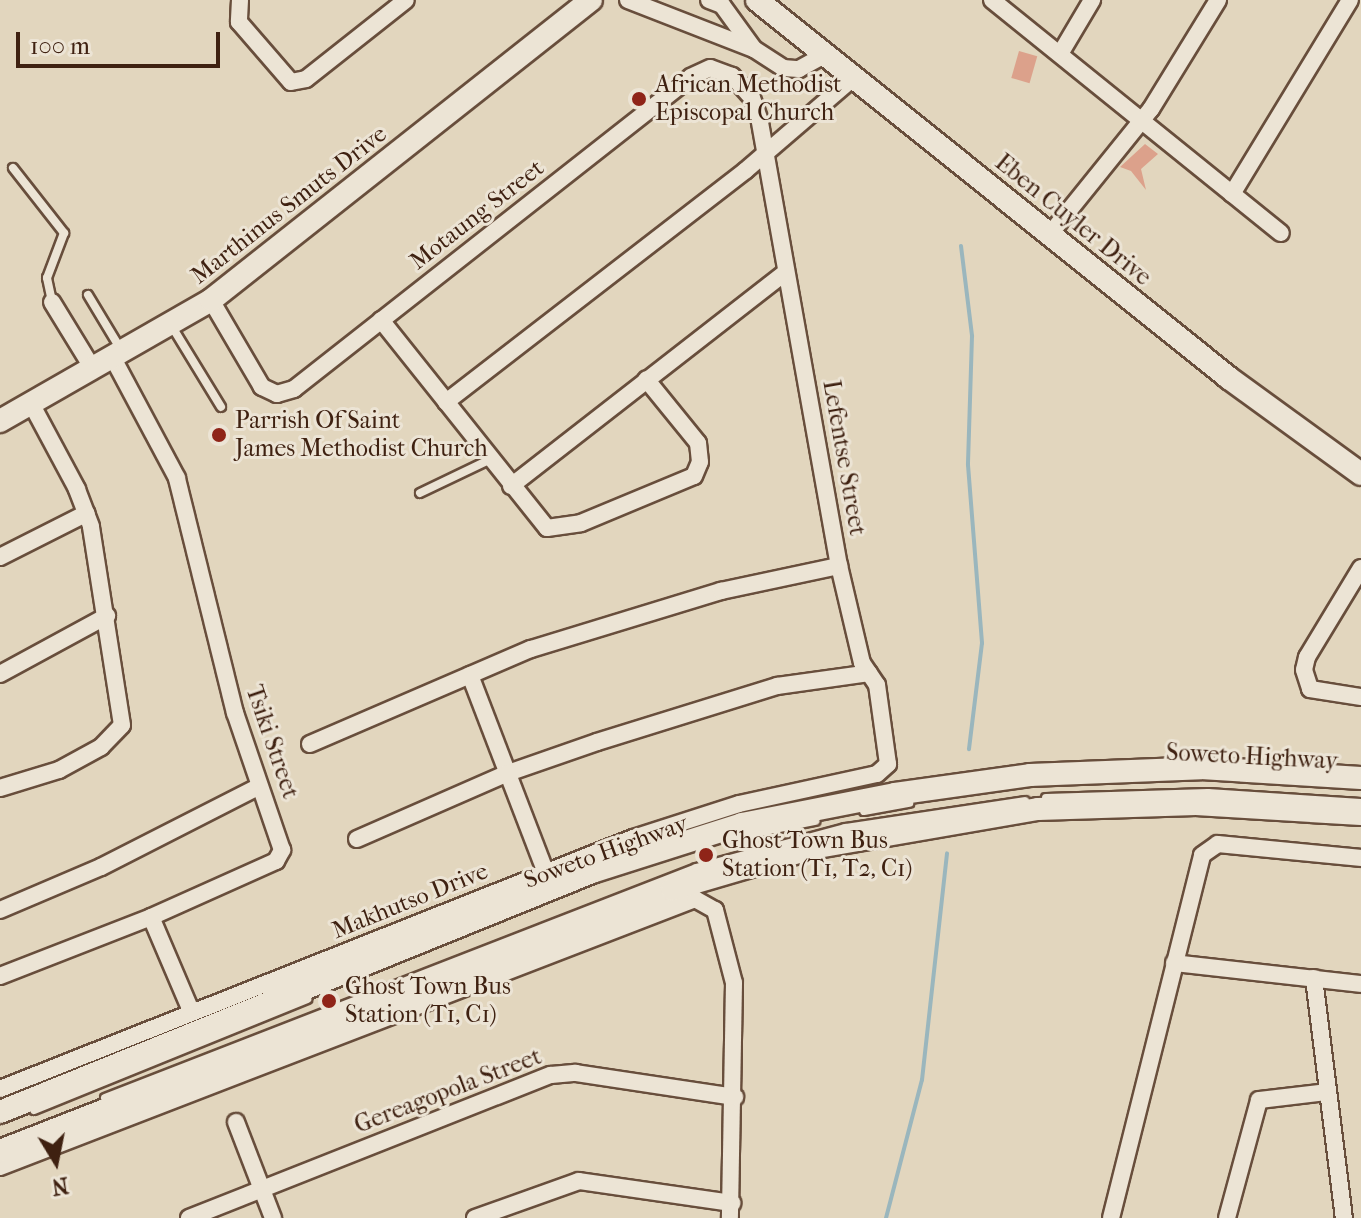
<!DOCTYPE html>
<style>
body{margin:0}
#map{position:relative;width:1361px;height:1218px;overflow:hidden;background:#e2d6be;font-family:"IM FELL French Canon",serif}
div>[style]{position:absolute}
.stream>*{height:4px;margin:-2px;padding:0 2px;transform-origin:2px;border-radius:2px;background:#9ab6bd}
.building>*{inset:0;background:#dca18b;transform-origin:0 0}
.roads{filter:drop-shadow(2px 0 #684e3c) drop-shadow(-2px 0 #684e3c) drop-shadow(0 2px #684e3c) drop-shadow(0 -2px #684e3c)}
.lane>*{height:8px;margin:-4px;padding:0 4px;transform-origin:4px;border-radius:4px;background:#ece4d5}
.street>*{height:16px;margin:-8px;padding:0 8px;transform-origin:8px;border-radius:8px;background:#ece4d5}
.secondary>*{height:22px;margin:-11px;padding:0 11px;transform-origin:11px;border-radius:11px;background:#ece4d5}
.dots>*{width:22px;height:22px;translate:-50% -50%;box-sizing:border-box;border:4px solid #ece4d5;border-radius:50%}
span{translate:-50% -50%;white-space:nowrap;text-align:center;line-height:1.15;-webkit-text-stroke:6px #ece4d5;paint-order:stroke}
.poi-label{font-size:24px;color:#3f2111}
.left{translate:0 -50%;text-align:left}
.street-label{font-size:24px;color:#3f2111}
.north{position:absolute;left:16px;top:1122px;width:80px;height:80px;-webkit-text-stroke:6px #ece4d5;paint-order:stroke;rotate:170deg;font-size:22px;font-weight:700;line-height:32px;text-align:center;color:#3f2111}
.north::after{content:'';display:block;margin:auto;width:28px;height:36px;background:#3f2111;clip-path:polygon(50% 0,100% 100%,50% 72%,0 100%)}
.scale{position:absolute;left:16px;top:32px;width:204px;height:36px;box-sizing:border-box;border:4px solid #3f2111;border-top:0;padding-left:10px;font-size:24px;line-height:28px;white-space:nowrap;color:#3f2111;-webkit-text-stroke:6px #ece4d5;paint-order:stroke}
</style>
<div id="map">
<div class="stream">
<i style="left:961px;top:246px;width:91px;rotate:83deg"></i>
<i style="left:972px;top:336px;width:129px;rotate:91.8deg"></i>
<i style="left:968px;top:465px;width:179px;rotate:85.5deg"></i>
<i style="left:982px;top:643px;width:107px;rotate:97deg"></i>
<i style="left:886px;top:1218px;width:143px;rotate:-75.4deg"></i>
<i style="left:922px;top:1080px;width:228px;rotate:-83.7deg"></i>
</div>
<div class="building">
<i style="left:1019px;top:51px;width:19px;height:28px;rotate:16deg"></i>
<i style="clip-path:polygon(1145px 144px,1158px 154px,1141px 169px,1146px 190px,1131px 171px,1120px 167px)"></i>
</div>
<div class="roads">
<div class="lane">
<i style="left:13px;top:168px;width:83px;rotate:51.9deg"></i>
<i style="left:64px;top:233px;width:48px;rotate:110.7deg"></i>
<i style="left:47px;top:278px;width:25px;rotate:78deg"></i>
<i style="left:88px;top:295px;width:62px;rotate:58.9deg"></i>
<i style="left:171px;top:325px;width:96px;rotate:58.6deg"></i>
<i style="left:420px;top:493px;width:79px;rotate:-25.6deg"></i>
<i style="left:1046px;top:798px;width:162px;rotate:-1.8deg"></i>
<i style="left:1208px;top:793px;width:153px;rotate:3.7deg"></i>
<i style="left:864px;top:811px;width:46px;rotate:-10.1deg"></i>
<i style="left:734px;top:837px;width:83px;rotate:-11.2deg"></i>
<i style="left:105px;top:1098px;width:634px;rotate:-21.26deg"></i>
<i style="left:696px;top:868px;width:154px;rotate:-15deg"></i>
<i style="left:845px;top:828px;width:182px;rotate:-8.5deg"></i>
<i style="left:34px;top:1110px;width:295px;rotate:-22.1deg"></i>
</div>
<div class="street">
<i style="left:240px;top:0;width:22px;rotate:93deg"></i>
<i style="left:239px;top:22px;width:79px;rotate:49.1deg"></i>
<i style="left:291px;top:82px;width:15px;rotate:-11deg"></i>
<i style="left:306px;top:79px;width:127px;rotate:-38.3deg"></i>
<i style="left:628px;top:0;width:135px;rotate:21.3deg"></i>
<i style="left:754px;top:49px;width:35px;rotate:33deg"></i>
<i style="left:783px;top:68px;width:16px;rotate:4deg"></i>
<i style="left:799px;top:69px;width:29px;rotate:-29deg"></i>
<i style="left:709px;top:0;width:14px;rotate:21deg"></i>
<i style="left:722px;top:5px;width:54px;rotate:54deg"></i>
<i style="left:992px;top:0;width:371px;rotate:38.9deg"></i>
<i style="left:1060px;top:54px;width:63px;rotate:-59.3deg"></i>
<i style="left:1232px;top:194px;width:227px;rotate:-58.7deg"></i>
<i style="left:1050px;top:234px;width:161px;rotate:-51.1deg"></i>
<i style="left:1151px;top:109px;width:128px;rotate:-58.4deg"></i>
<i style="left:52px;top:302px;width:79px;rotate:58.5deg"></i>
<i style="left:381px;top:320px;width:266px;rotate:51.4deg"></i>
<i style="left:547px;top:528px;width:34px;rotate:-8deg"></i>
<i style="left:581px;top:523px;width:122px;rotate:-22.6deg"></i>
<i style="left:694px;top:476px;width:15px;rotate:-67deg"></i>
<i style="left:700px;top:462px;width:19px;rotate:-96deg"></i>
<i style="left:698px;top:443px;width:82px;rotate:-129.1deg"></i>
<i style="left:446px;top:402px;width:379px;rotate:-37.7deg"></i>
<i style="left:746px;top:170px;width:141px;rotate:-40.7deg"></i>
<i style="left:511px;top:486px;width:348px;rotate:-37.9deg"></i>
<i style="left:0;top:557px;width:97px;rotate:-26.8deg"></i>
<i style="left:1361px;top:568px;width:104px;rotate:121.2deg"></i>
<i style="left:1307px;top:657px;width:13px;rotate:103deg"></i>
<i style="left:1304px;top:670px;width:20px;rotate:72deg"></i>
<i style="left:1310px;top:689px;width:52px;rotate:8.9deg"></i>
<i style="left:0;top:674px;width:122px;rotate:-28.5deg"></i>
<i style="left:470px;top:675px;width:223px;rotate:69deg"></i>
<i style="left:310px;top:744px;width:241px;rotate:-23.3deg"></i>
<i style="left:531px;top:649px;width:199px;rotate:-17deg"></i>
<i style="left:721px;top:591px;width:121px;rotate:-12deg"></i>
<i style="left:0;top:788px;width:62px;rotate:-17deg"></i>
<i style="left:59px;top:770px;width:48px;rotate:-28.7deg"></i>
<i style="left:101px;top:747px;width:30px;rotate:-46deg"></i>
<i style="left:122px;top:725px;width:201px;rotate:-98.9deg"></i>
<i style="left:91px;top:526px;width:40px;rotate:-111deg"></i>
<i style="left:77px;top:489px;width:95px;rotate:-118.2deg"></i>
<i style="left:357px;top:839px;width:165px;rotate:-23.6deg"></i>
<i style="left:508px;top:773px;width:94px;rotate:-19.2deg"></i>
<i style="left:597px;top:742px;width:189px;rotate:-17.3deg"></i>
<i style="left:777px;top:686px;width:93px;rotate:-8deg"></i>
<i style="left:0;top:910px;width:110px;rotate:-23.1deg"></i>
<i style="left:101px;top:867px;width:178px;rotate:-27deg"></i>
<i style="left:151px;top:917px;width:104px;rotate:66.9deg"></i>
<i style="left:1174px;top:963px;width:188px;rotate:6.4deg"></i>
<i style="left:0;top:976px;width:162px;rotate:-21.3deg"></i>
<i style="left:151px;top:917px;width:137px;rotate:-24.1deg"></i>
<i style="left:276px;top:861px;width:13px;rotate:-61deg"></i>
<i style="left:282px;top:850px;width:145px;rotate:-108.9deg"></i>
<i style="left:235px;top:713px;width:242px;rotate:-103.9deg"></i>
<i style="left:177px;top:478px;width:136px;rotate:-118.1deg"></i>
<i style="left:1314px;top:978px;width:242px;rotate:82.9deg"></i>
<i style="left:0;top:1089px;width:681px;rotate:-21.63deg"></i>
<i style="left:633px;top:838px;width:111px;rotate:-17.8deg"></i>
<i style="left:739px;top:804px;width:141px;rotate:-12.3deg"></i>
<i style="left:877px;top:774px;width:15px;rotate:-42deg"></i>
<i style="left:888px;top:764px;width:80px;rotate:-97.9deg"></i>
<i style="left:877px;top:685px;width:27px;rotate:-124deg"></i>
<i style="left:862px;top:663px;width:100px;rotate:-103.3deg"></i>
<i style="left:839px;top:566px;width:452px;rotate:-100.1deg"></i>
<i style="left:760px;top:121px;width:24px;rotate:-109deg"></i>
<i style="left:752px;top:98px;width:30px;rotate:-132deg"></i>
<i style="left:732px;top:76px;width:23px;rotate:-160deg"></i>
<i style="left:710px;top:68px;width:21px;rotate:155deg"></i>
<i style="left:691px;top:77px;width:505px;rotate:141.84deg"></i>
<i style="left:294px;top:389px;width:18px;rotate:164deg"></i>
<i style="left:277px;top:394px;width:17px;rotate:-155deg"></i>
<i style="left:262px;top:387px;width:101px;rotate:-120.4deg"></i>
<i style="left:236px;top:1122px;width:103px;rotate:68.9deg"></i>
<i style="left:0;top:1167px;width:745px;rotate:-21.09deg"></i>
<i style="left:695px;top:899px;width:23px;rotate:29deg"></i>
<i style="left:715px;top:910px;width:75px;rotate:75.4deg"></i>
<i style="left:734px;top:983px;width:235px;rotate:91deg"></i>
<i style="left:189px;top:1218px;width:389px;rotate:-21.6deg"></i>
<i style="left:551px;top:1075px;width:25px;rotate:-5deg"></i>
<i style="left:576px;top:1073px;width:161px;rotate:8.6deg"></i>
<i style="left:475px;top:1218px;width:110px;rotate:-19.6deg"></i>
<i style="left:579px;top:1181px;width:155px;rotate:8.2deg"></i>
<i style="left:1111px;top:1218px;width:374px;rotate:-75.9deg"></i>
<i style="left:1202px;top:855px;width:19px;rotate:-35deg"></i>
<i style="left:1218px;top:844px;width:144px;rotate:5.6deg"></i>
<i style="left:1227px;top:1218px;width:122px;rotate:-74.8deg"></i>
<i style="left:1259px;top:1100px;width:68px;rotate:-6.7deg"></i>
</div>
<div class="secondary">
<i style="left:757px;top:0;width:605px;rotate:38.69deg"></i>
<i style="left:1229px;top:378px;width:163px;rotate:36deg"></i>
<i style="left:0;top:421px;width:243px;rotate:-29.8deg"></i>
<i style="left:211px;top:300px;width:484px;rotate:-38.3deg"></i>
<i style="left:0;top:1112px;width:639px;rotate:-22.07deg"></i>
<i style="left:592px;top:872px;width:157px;rotate:-17.7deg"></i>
<i style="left:742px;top:824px;width:156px;rotate:-11.1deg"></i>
<i style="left:895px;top:794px;width:136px;rotate:-8deg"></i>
<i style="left:1030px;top:775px;width:171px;rotate:-2.3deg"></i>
<i style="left:1201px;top:768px;width:160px;rotate:3.6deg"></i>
<i style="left:0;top:1151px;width:721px;rotate:-21.3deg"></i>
<i style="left:672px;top:889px;width:146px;rotate:-16.3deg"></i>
<i style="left:812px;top:848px;width:229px;rotate:-9.8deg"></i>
<i style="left:1038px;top:809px;width:158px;rotate:-1.8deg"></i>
<i style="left:1196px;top:804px;width:165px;rotate:3.5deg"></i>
</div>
</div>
<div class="dots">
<i style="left:639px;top:99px;background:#8f2418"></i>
<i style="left:219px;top:435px;background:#8f2418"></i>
<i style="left:706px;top:855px;background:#8f2418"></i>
<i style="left:329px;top:1001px;background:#8f2418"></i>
</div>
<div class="poi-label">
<span class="left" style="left:655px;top:99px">African Methodist<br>Episcopal Church</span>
<span class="left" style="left:235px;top:435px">Parrish Of Saint<br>James Methodist Church</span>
<span class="left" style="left:722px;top:855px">Ghost Town Bus<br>Station (T1, T2, C1)</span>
<span class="left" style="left:345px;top:1001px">Ghost Town Bus<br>Station (T1, C1)</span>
</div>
<div class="street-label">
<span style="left:289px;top:205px;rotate:-38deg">Marthinus Smuts Drive</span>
<span style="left:477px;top:215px;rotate:-38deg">Motaung Street</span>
<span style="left:1073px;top:220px;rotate:39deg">Eben Cuyler Drive</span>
<span style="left:844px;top:458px;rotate:80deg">Lefentse Street</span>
<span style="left:272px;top:742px;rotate:71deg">Tsiki Street</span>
<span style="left:1252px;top:757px;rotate:3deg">Soweto Highway</span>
<span style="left:606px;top:852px;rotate:-20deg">Soweto Highway</span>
<span style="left:410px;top:901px;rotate:-22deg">Makhutso Drive</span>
<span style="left:448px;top:1091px;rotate:-21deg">Gereagopola Street</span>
</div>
<div class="north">N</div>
<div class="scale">100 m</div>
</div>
